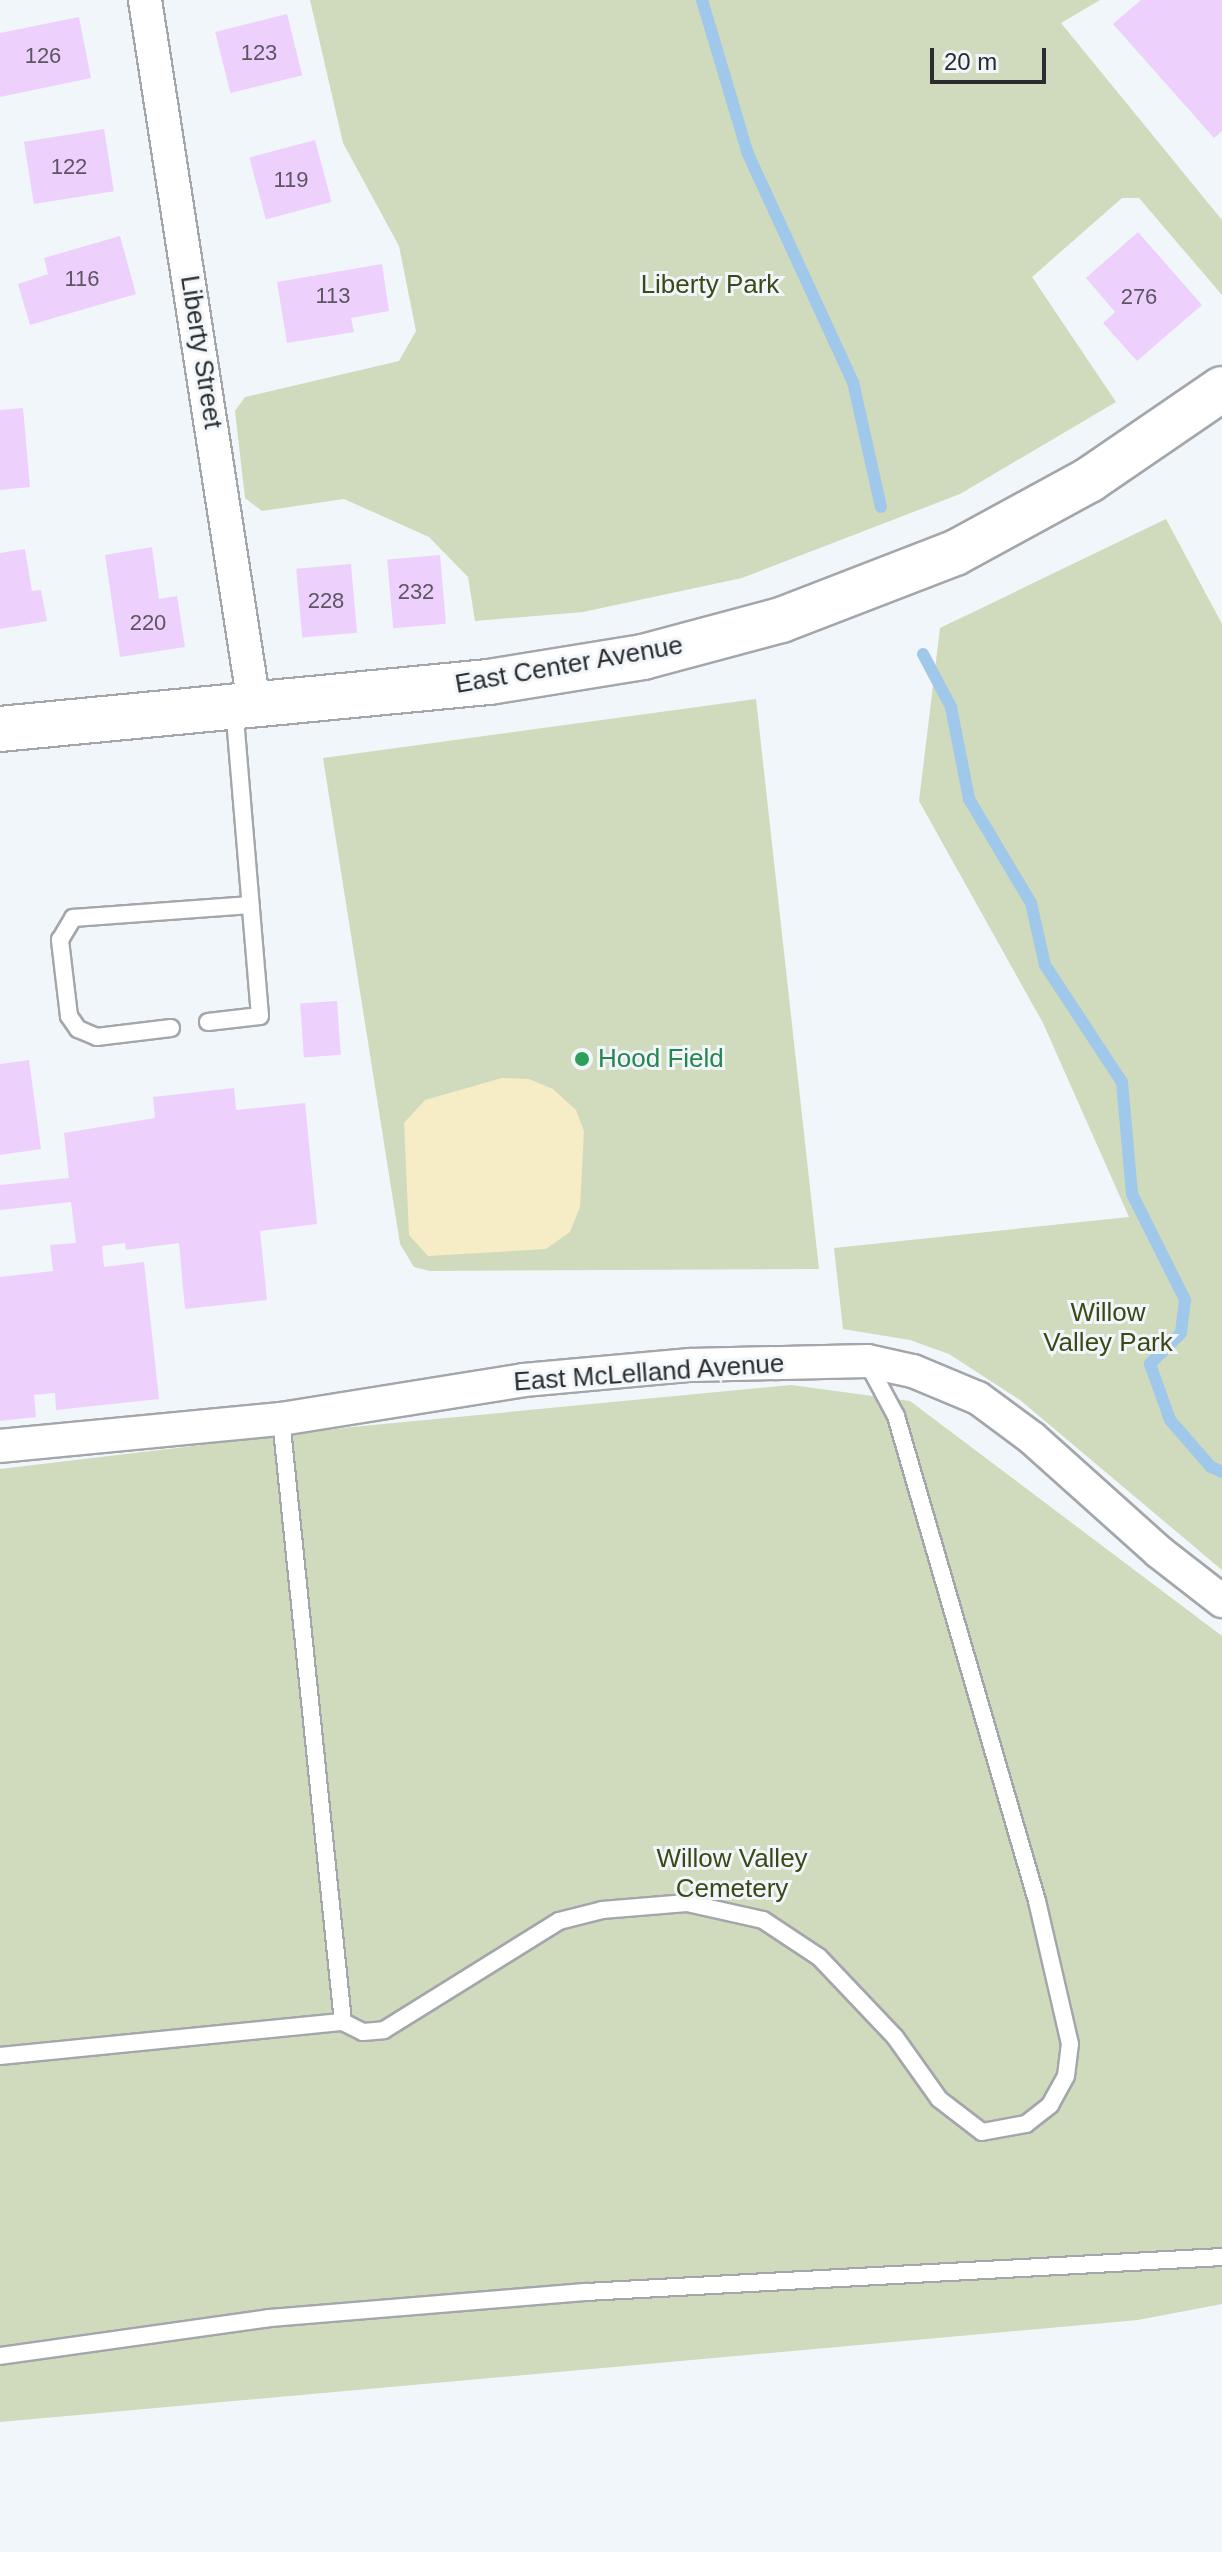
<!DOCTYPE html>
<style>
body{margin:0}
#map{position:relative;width:1222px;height:2552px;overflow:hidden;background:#f1f6fa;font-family:Arial,sans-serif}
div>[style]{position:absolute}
.green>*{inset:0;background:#d0dabd}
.sand>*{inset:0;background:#f6ecc6}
.stream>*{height:12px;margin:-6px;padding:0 6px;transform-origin:6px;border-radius:6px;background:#9fc8ea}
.building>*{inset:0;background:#edd1fc;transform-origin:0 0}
.roads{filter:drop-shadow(2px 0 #a3a7ab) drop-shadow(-2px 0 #a3a7ab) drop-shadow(0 2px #a3a7ab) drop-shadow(0 -2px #a3a7ab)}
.lane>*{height:16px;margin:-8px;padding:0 8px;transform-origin:8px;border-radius:8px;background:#fff}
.street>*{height:32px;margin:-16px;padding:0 16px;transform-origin:16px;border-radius:16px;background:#fff}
.secondary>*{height:44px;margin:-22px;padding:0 22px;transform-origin:22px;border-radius:22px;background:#fff}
.dots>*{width:22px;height:22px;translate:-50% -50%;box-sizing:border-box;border:4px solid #f1f6fa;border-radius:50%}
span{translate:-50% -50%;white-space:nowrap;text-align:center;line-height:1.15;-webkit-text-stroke:6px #f1f6fa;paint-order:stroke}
.number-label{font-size:22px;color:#5c5562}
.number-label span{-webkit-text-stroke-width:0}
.park-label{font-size:26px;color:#3b4814}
.street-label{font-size:26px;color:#2b2c2e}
.leisure-label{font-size:26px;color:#27864d}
.left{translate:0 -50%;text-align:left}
.scale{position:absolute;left:930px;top:48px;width:116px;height:36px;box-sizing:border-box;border:4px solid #2b2c2e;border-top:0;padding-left:10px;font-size:24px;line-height:28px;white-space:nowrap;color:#2b2c2e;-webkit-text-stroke:6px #f1f6fa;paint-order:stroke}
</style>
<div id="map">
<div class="green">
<i style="clip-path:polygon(310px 0,1100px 0,1061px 23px,1222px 220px,1222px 295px,1139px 198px,1122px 198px,1032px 277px,1116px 402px,960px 494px,742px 578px,583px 612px,475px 621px,468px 577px,429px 537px,344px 499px,262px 511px,245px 498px,235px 411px,245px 397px,399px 361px,416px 331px,399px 246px,343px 143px)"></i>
<i style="clip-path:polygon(1166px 519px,1222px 624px,1222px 1570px,1020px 1400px,949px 1354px,910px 1340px,843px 1329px,834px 1248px,1129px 1217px,1043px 1023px,919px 801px,940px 628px)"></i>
<i style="clip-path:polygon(756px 699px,819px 1269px,430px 1271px,414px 1267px,400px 1244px,323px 758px)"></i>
<i style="clip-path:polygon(791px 1385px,910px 1401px,1222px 1636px,1222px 2304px,1138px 2320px,0 2422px,0 1469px,352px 1427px)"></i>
</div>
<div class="sand">
<i style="clip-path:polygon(502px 1078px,529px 1079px,553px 1089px,576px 1110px,584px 1131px,580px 1207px,570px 1232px,546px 1249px,428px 1256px,409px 1235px,404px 1123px,425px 1100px)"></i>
</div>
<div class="stream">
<i style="left:702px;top:0;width:161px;rotate:73.4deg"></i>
<i style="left:748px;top:154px;width:251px;rotate:65.3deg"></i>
<i style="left:853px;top:382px;width:128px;rotate:77.4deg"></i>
<i style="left:923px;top:654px;width:60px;rotate:62.2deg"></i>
<i style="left:951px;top:707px;width:94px;rotate:78.9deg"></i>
<i style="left:969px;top:799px;width:121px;rotate:59.2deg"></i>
<i style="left:1031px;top:903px;width:64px;rotate:77.3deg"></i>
<i style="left:1045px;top:965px;width:140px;rotate:56.7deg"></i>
<i style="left:1122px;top:1082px;width:112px;rotate:84.9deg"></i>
<i style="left:1132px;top:1194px;width:119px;rotate:63.4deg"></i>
<i style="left:1185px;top:1300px;width:33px;rotate:97deg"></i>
<i style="left:1181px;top:1333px;width:44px;rotate:135deg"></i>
<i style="left:1150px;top:1364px;width:59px;rotate:70.3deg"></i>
<i style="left:1170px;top:1420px;width:62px;rotate:48.9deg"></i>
<i style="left:1211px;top:1467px;width:12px;rotate:24deg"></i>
</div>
<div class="building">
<i style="clip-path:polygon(1141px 0,1222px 0,1222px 131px,1214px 138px,1113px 24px)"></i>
<i style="left:287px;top:14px;width:63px;height:74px;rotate:76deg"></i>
<i style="clip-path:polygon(79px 17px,91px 78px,0 97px,0 33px)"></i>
<i style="left:104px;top:129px;width:63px;height:81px;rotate:81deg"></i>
<i style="left:315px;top:140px;width:64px;height:68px;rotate:75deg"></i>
<i style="clip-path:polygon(1138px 232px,1202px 305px,1137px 361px,1103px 323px,1115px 312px,1086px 278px)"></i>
<i style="clip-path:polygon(120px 236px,136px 294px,30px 325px,18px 284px,48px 274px,44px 258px)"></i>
<i style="clip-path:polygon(382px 264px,389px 311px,351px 318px,354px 332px,287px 343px,277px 282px)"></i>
<i style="clip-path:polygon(23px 408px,30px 487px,0 490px,0 410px)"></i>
<i style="clip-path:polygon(152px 547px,159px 599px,177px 596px,185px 647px,120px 657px,105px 555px)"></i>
<i style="clip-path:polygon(25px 549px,32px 591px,41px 590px,47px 621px,0 629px,0 553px)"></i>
<i style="left:440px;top:555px;width:69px;height:53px;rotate:85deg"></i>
<i style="left:351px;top:564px;width:69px;height:55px;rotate:85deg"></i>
<i style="left:337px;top:1001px;width:54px;height:37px;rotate:86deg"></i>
<i style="clip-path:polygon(29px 1060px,41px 1149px,0 1155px,0 1064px)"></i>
<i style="clip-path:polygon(234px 1088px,236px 1110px,305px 1103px,317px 1224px,260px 1231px,267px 1300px,185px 1309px,179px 1243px,126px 1250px,125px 1243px,102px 1246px,104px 1267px,144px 1262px,159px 1399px,56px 1410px,55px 1393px,34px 1395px,36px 1417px,0 1421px,0 1277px,53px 1271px,50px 1245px,76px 1243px,71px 1202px,0 1210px,0 1185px,69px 1178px,64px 1133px,155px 1118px,153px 1097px)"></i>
</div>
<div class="roads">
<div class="lane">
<i style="left:208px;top:1022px;width:52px;rotate:-6.6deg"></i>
<i style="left:260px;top:1016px;width:309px;rotate:-94.8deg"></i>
<i style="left:171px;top:1028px;width:75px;rotate:173.1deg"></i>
<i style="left:97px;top:1037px;width:21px;rotate:-157deg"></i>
<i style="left:78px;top:1029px;width:16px;rotate:-125deg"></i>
<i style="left:69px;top:1016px;width:77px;rotate:-96.8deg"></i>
<i style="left:60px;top:940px;width:26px;rotate:-59deg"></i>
<i style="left:73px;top:918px;width:178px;rotate:-4.2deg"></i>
<i style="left:281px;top:1419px;width:606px;rotate:84.13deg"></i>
<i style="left:0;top:2056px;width:345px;rotate:-5.7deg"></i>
<i style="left:343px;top:2022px;width:22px;rotate:27deg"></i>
<i style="left:363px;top:2032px;width:21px;rotate:-5deg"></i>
<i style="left:384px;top:2030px;width:206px;rotate:-31.9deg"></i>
<i style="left:559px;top:1921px;width:44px;rotate:-14.3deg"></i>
<i style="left:602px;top:1910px;width:85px;rotate:-4.7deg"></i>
<i style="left:687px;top:1903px;width:78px;rotate:12.6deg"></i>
<i style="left:763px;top:1920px;width:67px;rotate:33.5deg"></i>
<i style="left:819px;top:1957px;width:110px;rotate:46.5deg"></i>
<i style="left:895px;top:2037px;width:76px;rotate:54.6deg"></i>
<i style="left:939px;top:2099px;width:54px;rotate:37.5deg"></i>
<i style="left:982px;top:2132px;width:45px;rotate:-10.3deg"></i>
<i style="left:1026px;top:2124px;width:31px;rotate:-38deg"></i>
<i style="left:1050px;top:2105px;width:33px;rotate:-61deg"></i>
<i style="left:1066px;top:2076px;width:32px;rotate:-83deg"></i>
<i style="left:1070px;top:2044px;width:147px;rotate:-103deg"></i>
<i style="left:1037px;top:1901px;width:505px;rotate:-106.21deg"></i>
<i style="left:896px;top:1416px;width:61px;rotate:-118.2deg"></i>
<i style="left:0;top:2356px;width:272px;rotate:-8deg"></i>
<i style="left:269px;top:2318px;width:318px;rotate:-4.7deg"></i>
<i style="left:586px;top:2292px;width:637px;rotate:-3.15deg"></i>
</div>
<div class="street">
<i style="left:145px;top:0;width:712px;rotate:81.2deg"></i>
<i style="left:0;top:1446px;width:282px;rotate:-5.5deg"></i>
<i style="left:281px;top:1419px;width:246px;rotate:-9.1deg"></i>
<i style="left:524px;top:1380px;width:167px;rotate:-5.2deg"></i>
<i style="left:690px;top:1365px;width:177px;rotate:-1.3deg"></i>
<i style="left:867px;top:1361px;width:47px;rotate:12.3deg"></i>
<i style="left:913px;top:1371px;width:70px;rotate:22.6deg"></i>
<i style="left:978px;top:1398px;width:67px;rotate:36.5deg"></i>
<i style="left:1032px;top:1438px;width:171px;rotate:41.9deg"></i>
<i style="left:1159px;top:1552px;width:80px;rotate:37.9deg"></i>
</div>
<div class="secondary">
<i style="left:0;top:729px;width:491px;rotate:-5.5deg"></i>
<i style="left:489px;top:682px;width:156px;rotate:-9.2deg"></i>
<i style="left:643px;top:657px;width:143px;rotate:-15deg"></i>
<i style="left:781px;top:620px;width:186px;rotate:-21.1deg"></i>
<i style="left:955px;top:553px;width:153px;rotate:-28.6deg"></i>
<i style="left:1089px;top:480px;width:161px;rotate:-34.4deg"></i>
</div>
</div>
<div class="dots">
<i style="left:582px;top:1059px;background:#2e9e5b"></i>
</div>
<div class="number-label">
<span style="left:259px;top:53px">123</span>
<span style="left:43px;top:56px">126</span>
<span style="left:69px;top:167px">122</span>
<span style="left:291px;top:180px">119</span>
<span style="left:82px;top:279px">116</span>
<span style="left:333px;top:296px">113</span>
<span style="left:1139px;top:297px">276</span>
<span style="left:416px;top:592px">232</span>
<span style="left:326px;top:601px">228</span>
<span style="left:148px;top:623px">220</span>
</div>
<div class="park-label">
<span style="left:710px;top:285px">Liberty Park</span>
<span style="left:1108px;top:1328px">Willow<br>Valley Park</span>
<span style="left:732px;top:1874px">Willow Valley<br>Cemetery</span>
</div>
<div class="street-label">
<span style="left:201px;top:352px;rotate:81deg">Liberty Street</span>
<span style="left:569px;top:665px;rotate:-10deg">East Center Avenue</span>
<span style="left:649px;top:1373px;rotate:-4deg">East McLelland Avenue</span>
</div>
<div class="leisure-label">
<span class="left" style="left:598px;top:1059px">Hood Field</span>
</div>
<div class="scale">20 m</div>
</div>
